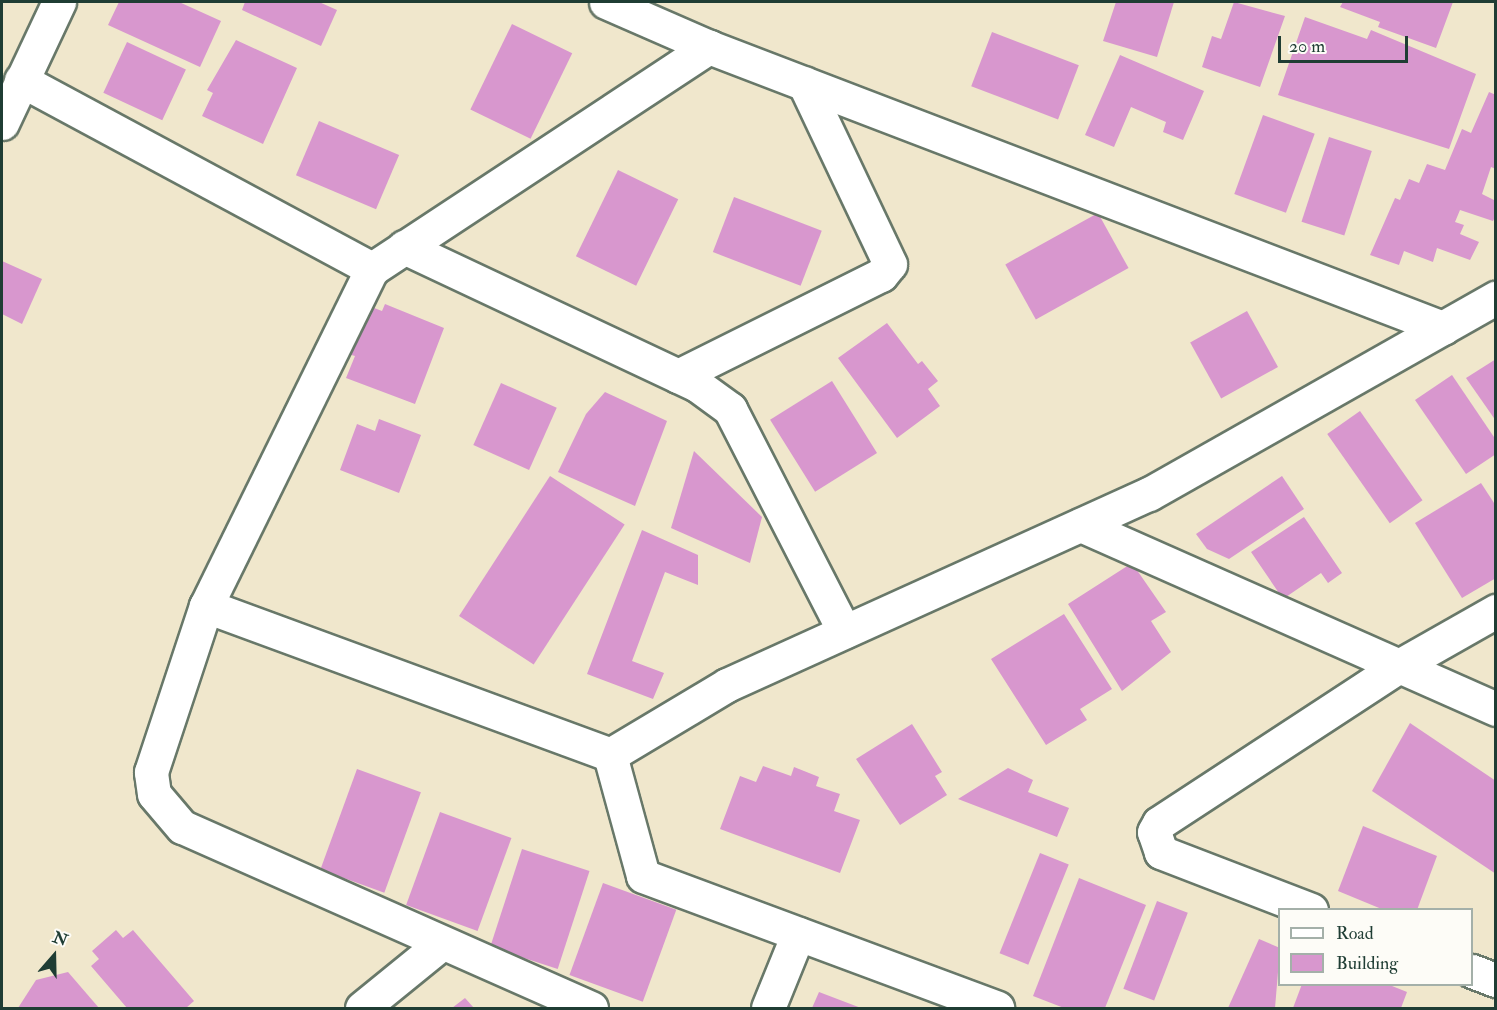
<!DOCTYPE html>
<style>
body{margin:0}
#map{position:relative;width:1497px;height:1010px;overflow:hidden;background:#f0e7cc;font-family:"IM FELL Double Pica",serif}
div>[style]{position:absolute}
.building>*{inset:0;background:#d897ce;transform-origin:0 0}
.roads{filter:drop-shadow(2px 0 #687869) drop-shadow(-2px 0 #687869) drop-shadow(0 2px #687869) drop-shadow(0 -2px #687869)}
.minor>*{height:33px;margin:-16.5px;padding:0 16.5px;transform-origin:16.5px;border-radius:16.5px;background:#fff}
span{translate:-50% -50%;white-space:nowrap;text-align:center;line-height:1.15;-webkit-text-stroke:4.5px #fdfcf7;paint-order:stroke}
.frame{position:absolute;inset:0;border:3px solid #1f3d34;pointer-events:none}
.legend{position:absolute;left:1278px;top:908px;width:195px;height:78px;box-sizing:border-box;background:#fdfcf7;border:2px solid #a4b0a9;margin:0;padding:8px 10px;list-style:none;font-size:18px;color:#1f3d34}
.legend li{display:flex;align-items:center;gap:12px;height:30px}
.legend b{width:30px;border:2px solid #a4b0a9}
.north{position:absolute;left:24px;top:926px;width:60px;height:60px;-webkit-text-stroke:4px #fdfcf7;paint-order:stroke;rotate:20deg;font-size:16px;font-weight:700;line-height:24px;text-align:center;color:#1f3d34}
.north::after{content:'';display:block;margin:auto;width:21px;height:27px;background:#1f3d34;clip-path:polygon(50% 0,100% 100%,50% 72%,0 100%)}
.scale{position:absolute;left:1278px;top:36px;width:130px;height:27px;box-sizing:border-box;border:3px solid #1f3d34;border-top:0;padding-left:8px;font-size:18px;line-height:21px;white-space:nowrap;color:#1f3d34;-webkit-text-stroke:4px #fdfcf7;paint-order:stroke}
</style>
<div id="map">
<div class="building">
<i style="clip-path:polygon(119px 2px,179px 2px,221px 21px,200px 67px,108px 25px)"></i>
<i style="clip-path:polygon(245px 2px,319px 2px,337px 10px,321px 46px,242px 10px)"></i>
<i style="clip-path:polygon(1116px 2px,1174px 2px,1157px 57px,1103px 41px)"></i>
<i style="clip-path:polygon(1234px 2px,1285px 16px,1260px 87px,1202px 67px,1212px 36px,1221px 39px)"></i>
<i style="clip-path:polygon(1343px 2px,1453px 2px,1436px 48px,1378px 27px,1380px 22px,1340px 7px)"></i>
<i style="clip-path:polygon(1305px 17px,1367px 39px,1371px 30px,1476px 74px,1449px 149px,1278px 95px)"></i>
<i style="left:512px;top:24px;width:67px;height:95px;rotate:26deg"></i>
<i style="left:992px;top:32px;width:93px;height:58px;rotate:21deg"></i>
<i style="clip-path:polygon(236px 40px,297px 68px,263px 144px,202px 116px,213px 93px,207px 90px)"></i>
<i style="left:127px;top:42px;width:65px;height:56px;rotate:25deg"></i>
<i style="clip-path:polygon(1120px 55px,1204px 91px,1183px 140px,1163px 132px,1166px 122px,1131px 107px,1114px 147px,1085px 135px)"></i>
<i style="clip-path:polygon(1489px 92px,1496px 95px,1496px 169px,1491px 167px,1482px 194px,1496px 201px,1496px 215px,1493px 221px,1460px 210px,1455px 222px,1464px 225px,1460px 234px,1479px 242px,1470px 260px,1437px 248px,1433px 262px,1404px 251px,1399px 265px,1370px 255px,1395px 198px,1400px 200px,1409px 179px,1419px 183px,1427px 164px,1445px 170px,1462px 129px,1471px 133px)"></i>
<i style="left:1263px;top:115px;width:55px;height:84px;rotate:20deg"></i>
<i style="left:319px;top:121px;width:87px;height:59px;rotate:23deg"></i>
<i style="left:1329px;top:137px;width:45px;height:89px;rotate:18deg"></i>
<i style="left:618px;top:170px;width:67px;height:96px;rotate:26deg"></i>
<i style="left:734px;top:197px;width:94px;height:59px;rotate:21deg"></i>
<i style="left:1098px;top:213px;width:63px;height:106px;rotate:61deg"></i>
<i style="clip-path:polygon(2px 261px,42px 279px,22px 324px,2px 314px)"></i>
<i style="clip-path:polygon(385px 304px,444px 328px,415px 404px,346px 378px,355px 356px,348px 354px,369px 306px,382px 311px)"></i>
<i style="left:1247px;top:311px;width:64px;height:65px;rotate:61deg"></i>
<i style="clip-path:polygon(887px 323px,918px 364px,922px 361px,938px 381px,928px 389px,940px 406px,897px 438px,838px 358px)"></i>
<i style="clip-path:polygon(1496px 359px,1496px 421px,1466px 378px)"></i>
<i style="clip-path:polygon(1452px 375px,1496px 440px,1496px 454px,1466px 474px,1415px 400px)"></i>
<i style="left:832px;top:381px;width:85px;height:73px;rotate:58deg"></i>
<i style="left:501px;top:383px;width:61px;height:68px;rotate:24deg"></i>
<i style="clip-path:polygon(605px 392px,667px 421px,635px 506px,558px 472px,586px 414px)"></i>
<i style="left:1360px;top:411px;width:109px;height:40px;rotate:55deg"></i>
<i style="clip-path:polygon(379px 419px,421px 435px,399px 493px,340px 470px,357px 424px,375px 431px)"></i>
<i style="clip-path:polygon(694px 451px,762px 517px,750px 563px,671px 528px)"></i>
<i style="left:550px;top:476px;width:89px;height:167px;rotate:33deg"></i>
<i style="clip-path:polygon(1282px 476px,1304px 509px,1229px 559px,1207px 549px,1196px 534px)"></i>
<i style="clip-path:polygon(1481px 483px,1496px 506px,1496px 578px,1462px 598px,1415px 523px)"></i>
<i style="clip-path:polygon(1304px 517px,1342px 573px,1328px 583px,1321px 573px,1283px 599px,1251px 552px)"></i>
<i style="clip-path:polygon(642px 530px,698px 555px,698px 585px,665px 572px,632px 661px,664px 673px,653px 699px,587px 674px)"></i>
<i style="clip-path:polygon(1132px 563px,1166px 612px,1151px 621px,1171px 652px,1122px 691px,1068px 604px)"></i>
<i style="clip-path:polygon(1064px 614px,1112px 689px,1080px 709px,1087px 720px,1046px 745px,991px 659px)"></i>
<i style="clip-path:polygon(1410px 723px,1496px 781px,1496px 874px,1372px 791px)"></i>
<i style="clip-path:polygon(912px 724px,942px 772px,935px 776px,947px 795px,900px 825px,856px 759px)"></i>
<i style="clip-path:polygon(763px 766px,791px 776px,794px 767px,819px 777px,816px 786px,840px 794px,834px 811px,860px 820px,840px 873px,720px 829px,740px 776px,756px 782px)"></i>
<i style="clip-path:polygon(1008px 768px,1033px 780px,1028px 792px,1069px 808px,1057px 837px,958px 799px)"></i>
<i style="left:357px;top:769px;width:68px;height:107px;rotate:20deg"></i>
<i style="left:440px;top:812px;width:76px;height:99px;rotate:20deg"></i>
<i style="clip-path:polygon(1363px 826px,1437px 856px,1417px 910px,1384px 910px,1338px 891px)"></i>
<i style="left:522px;top:849px;width:71px;height:103px;rotate:18deg"></i>
<i style="left:1040px;top:853px;width:31px;height:108px;rotate:22deg"></i>
<i style="clip-path:polygon(1079px 878px,1146px 905px,1105px 1008px,1064px 1008px,1033px 996px)"></i>
<i style="left:603px;top:883px;width:78px;height:98px;rotate:20deg"></i>
<i style="left:1157px;top:901px;width:33px;height:94px;rotate:21deg"></i>
<i style="clip-path:polygon(116px 930px,123px 938px,133px 930px,194px 1001px,186px 1008px,127px 1008px,91px 966px,99px 959px,92px 951px)"></i>
<i style="clip-path:polygon(1259px 939px,1280px 948px,1275px 1008px,1228px 1008px)"></i>
<i style="clip-path:polygon(68px 972px,99px 1008px,18px 1008px,36px 980px)"></i>
<i style="clip-path:polygon(1302px 984px,1387px 984px,1407px 992px,1401px 1008px,1293px 1008px)"></i>
<i style="clip-path:polygon(819px 992px,861px 1008px,812px 1008px)"></i>
<i style="clip-path:polygon(465px 998px,474px 1008px,452px 1008px)"></i>
</div>
<div class="roads">
<div class="minor">
<i style="left:606px;top:2px;width:112px;rotate:23.6deg"></i>
<i style="left:21px;top:80px;width:399px;rotate:28.3deg"></i>
<i style="left:2px;top:123px;width:134px;rotate:-64.8deg"></i>
<i style="left:404px;top:247px;width:324px;rotate:25.2deg"></i>
<i style="left:697px;top:385px;width:41px;rotate:36deg"></i>
<i style="left:730px;top:409px;width:250px;rotate:62.8deg"></i>
<i style="left:678px;top:376px;width:227px;rotate:-26.5deg"></i>
<i style="left:881px;top:275px;width:14px;rotate:-51deg"></i>
<i style="left:890px;top:264px;width:200px;rotate:-115.4deg"></i>
<i style="left:1081px;top:525px;width:454px;rotate:23.9deg"></i>
<i style="left:206px;top:606px;width:431px;rotate:20.2deg"></i>
<i style="left:610px;top:755px;width:136px;rotate:-30.9deg"></i>
<i style="left:727px;top:685px;width:463px;rotate:-24.4deg"></i>
<i style="left:1149px;top:494px;width:399px;rotate:-29.5deg"></i>
<i style="left:610px;top:755px;width:125px;rotate:74.7deg"></i>
<i style="left:643px;top:876px;width:378px;rotate:20.4deg"></i>
<i style="left:1311px;top:910px;width:161px;rotate:-158.9deg"></i>
<i style="left:1161px;top:852px;width:21px;rotate:-109deg"></i>
<i style="left:1154px;top:832px;width:10px;rotate:-61deg"></i>
<i style="left:1159px;top:823px;width:287px;rotate:-33.2deg"></i>
<i style="left:1399px;top:666px;width:112px;rotate:-29.6deg"></i>
<i style="left:1472px;top:971px;width:26px;rotate:21deg"></i>
<i style="left:362px;top:1008px;width:103px;rotate:-39.1deg"></i>
<i style="left:591px;top:1008px;width:447px;rotate:-156.1deg"></i>
<i style="left:182px;top:827px;width:43px;rotate:-130.3deg"></i>
<i style="left:154px;top:794px;width:22px;rotate:-98deg"></i>
<i style="left:151px;top:772px;width:175px;rotate:-71.7deg"></i>
<i style="left:206px;top:606px;width:376px;rotate:-63.8deg"></i>
<i style="left:372px;top:269px;width:404px;rotate:-33.4deg"></i>
<i style="left:709px;top:47px;width:786px;rotate:20.95deg"></i>
<i style="left:768px;top:1008px;width:80px;rotate:-67.9deg"></i>
</div>
</div>
<div class="frame"></div>
<ul class="legend">
<li><b style="height:8px;background:#fff"></b>Road</li>
<li><b style="height:16px;background:#d897ce"></b>Building</li>
</ul>
<div class="north">N</div>
<div class="scale">20 m</div>
</div>
